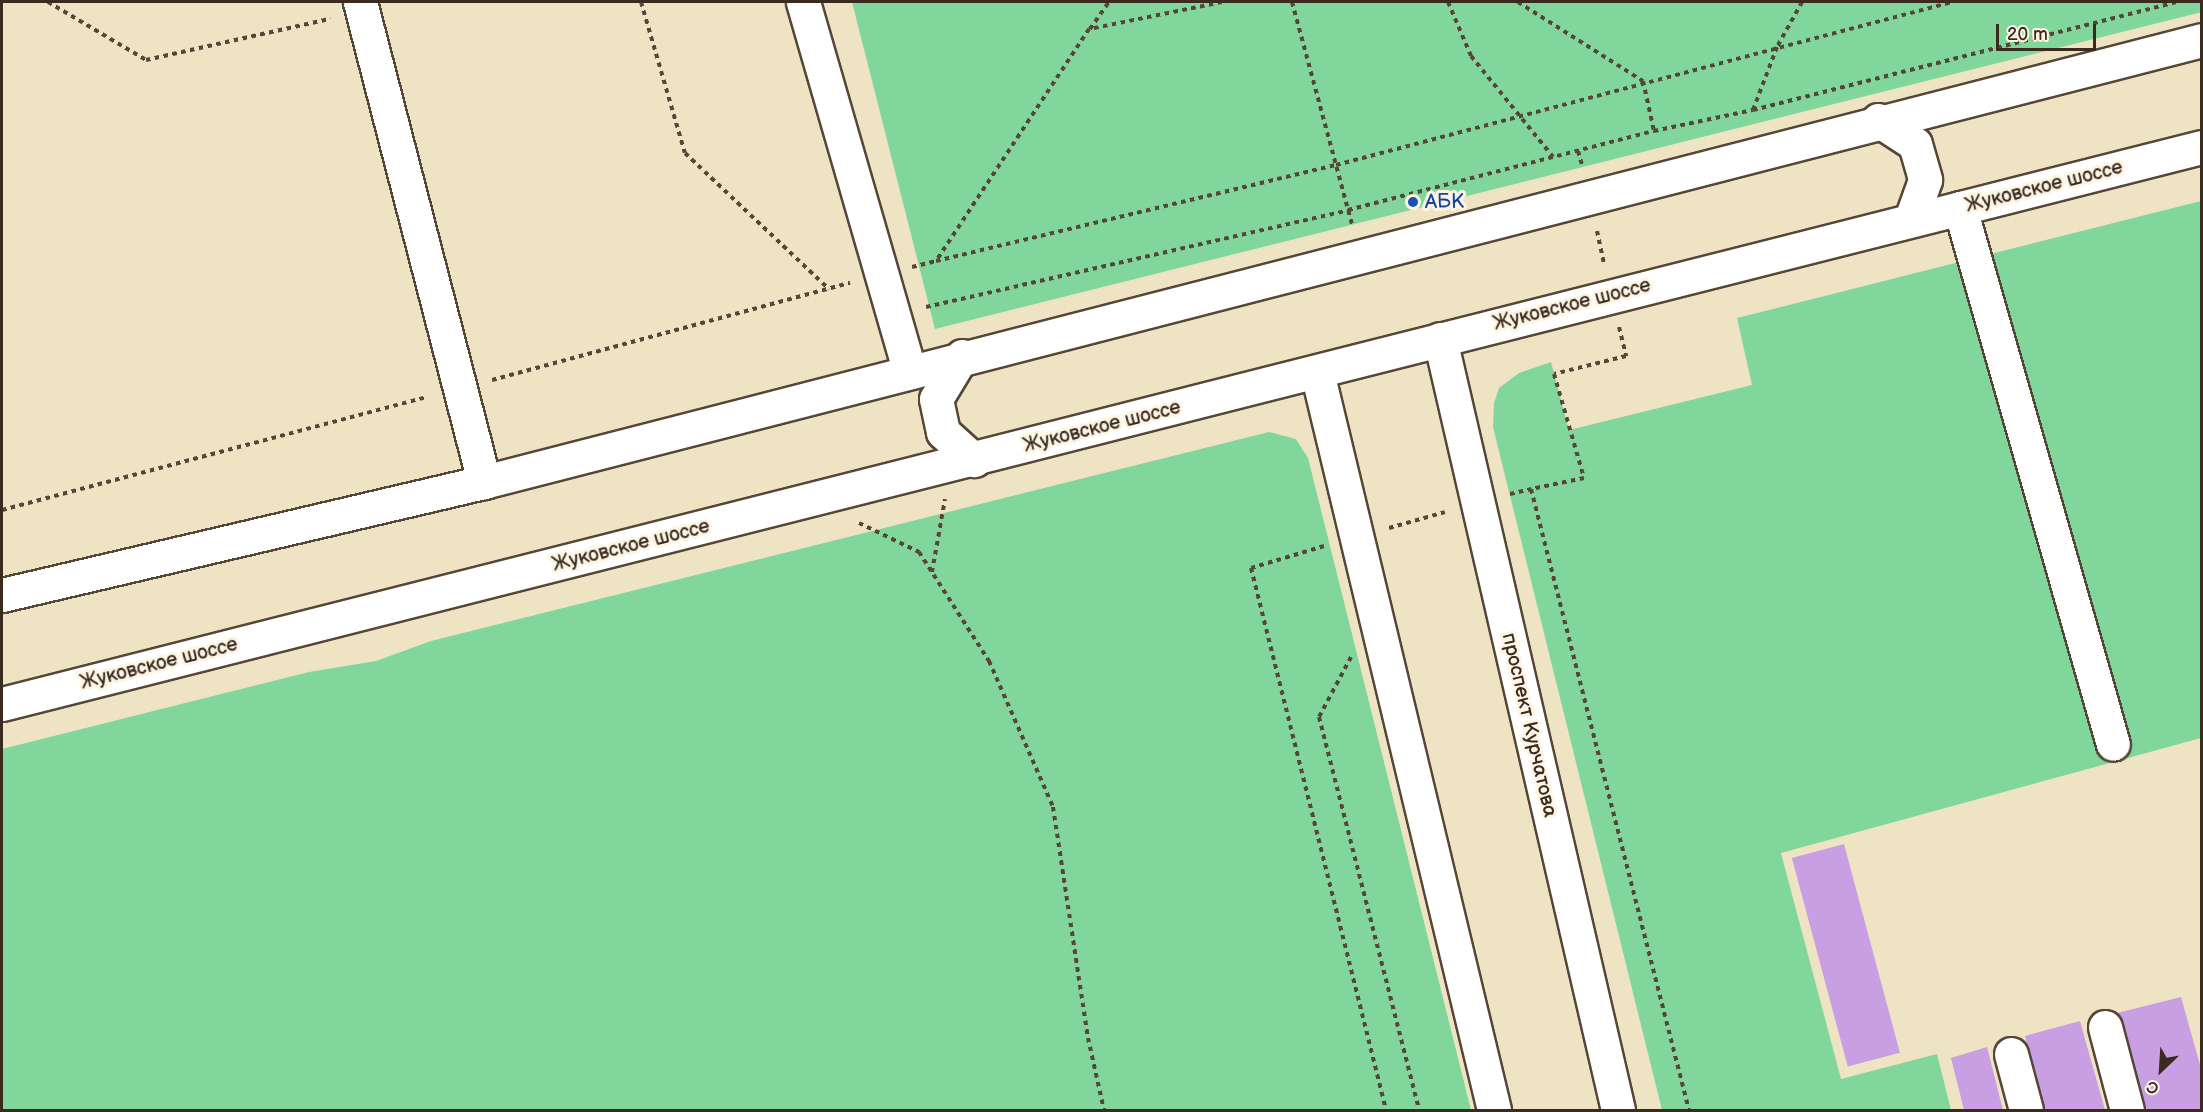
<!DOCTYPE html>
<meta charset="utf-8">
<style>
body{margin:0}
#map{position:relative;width:2203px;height:1112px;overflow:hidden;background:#eee4c4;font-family:"Balsamiq Sans",sans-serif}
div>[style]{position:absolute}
.green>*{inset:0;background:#81d79b}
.building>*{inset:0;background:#c89fe2;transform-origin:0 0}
.path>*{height:4px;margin-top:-2px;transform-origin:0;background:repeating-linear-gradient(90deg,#564637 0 4.5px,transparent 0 9px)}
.roads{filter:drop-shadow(2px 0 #564637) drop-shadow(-2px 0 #564637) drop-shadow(0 2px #564637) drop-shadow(0 -2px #564637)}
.minor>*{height:33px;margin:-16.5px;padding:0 16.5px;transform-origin:16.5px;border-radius:16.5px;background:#fff}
.major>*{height:33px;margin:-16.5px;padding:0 16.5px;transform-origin:16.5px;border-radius:16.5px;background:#fff}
.dots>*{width:16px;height:16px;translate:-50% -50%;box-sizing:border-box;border:3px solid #fcf5e5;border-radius:50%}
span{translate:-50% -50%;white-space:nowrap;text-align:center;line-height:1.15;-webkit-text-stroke:6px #fcf5e5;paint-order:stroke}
.street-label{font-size:20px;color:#3b2a1e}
.transit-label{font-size:20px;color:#164399}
.left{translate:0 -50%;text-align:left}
.frame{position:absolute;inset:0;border:3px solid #3b2a1e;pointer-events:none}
.north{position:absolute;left:2131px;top:1040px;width:60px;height:60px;-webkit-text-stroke:4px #fcf5e5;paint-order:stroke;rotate:205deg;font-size:16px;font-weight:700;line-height:24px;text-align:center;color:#3b2a1e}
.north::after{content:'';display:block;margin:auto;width:21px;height:27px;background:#3b2a1e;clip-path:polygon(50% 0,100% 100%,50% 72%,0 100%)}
.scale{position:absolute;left:1996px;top:24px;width:100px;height:27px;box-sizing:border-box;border:3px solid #3b2a1e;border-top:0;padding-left:8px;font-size:18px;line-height:21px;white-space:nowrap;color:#3b2a1e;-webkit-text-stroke:4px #fcf5e5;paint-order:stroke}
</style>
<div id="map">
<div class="green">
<i style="clip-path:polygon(852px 2px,2201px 2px,2202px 12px,935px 329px)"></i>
<i style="clip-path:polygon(2201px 201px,2201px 738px,1781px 853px,1841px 1079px,1937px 1054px,1951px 1110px,1662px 1110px,1493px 427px,1494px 403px,1499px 388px,1519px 373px,1551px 362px,1569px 430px,1752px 385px,1737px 318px)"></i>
<i style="clip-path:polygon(1269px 432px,1296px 439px,1308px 458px,1471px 1110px,2px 1110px,2px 749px,309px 672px,376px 661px,431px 641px)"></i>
</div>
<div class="building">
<i style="left:1844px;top:844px;width:216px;height:54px;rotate:75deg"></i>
<i style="clip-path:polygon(2181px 997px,2202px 1072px,2202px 1110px,2144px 1110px,2117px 1013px)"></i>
<i style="clip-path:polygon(2080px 1021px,2105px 1110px,2044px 1110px,2025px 1036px)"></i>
<i style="clip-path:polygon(1987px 1047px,2003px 1110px,1964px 1110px,1951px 1058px)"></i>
</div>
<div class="path">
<i style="left:48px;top:2px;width:114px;rotate:30.6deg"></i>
<i style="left:146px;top:60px;width:189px;rotate:-12.6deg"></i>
<i style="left:641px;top:2px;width:157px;rotate:73.8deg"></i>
<i style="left:685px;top:153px;width:198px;rotate:43.4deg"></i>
<i style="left:1222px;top:2px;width:136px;rotate:168.5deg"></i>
<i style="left:1089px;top:29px;width:278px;rotate:123.4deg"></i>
<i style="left:936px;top:261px;width:411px;rotate:-13.5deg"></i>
<i style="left:1336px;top:165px;width:637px;rotate:-14.82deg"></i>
<i style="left:1292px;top:2px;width:230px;rotate:74.9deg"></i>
<i style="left:1448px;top:2px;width:59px;rotate:66.9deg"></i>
<i style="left:1471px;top:56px;width:130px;rotate:50.9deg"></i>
<i style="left:1518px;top:2px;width:148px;rotate:32.3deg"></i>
<i style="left:1643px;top:81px;width:51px;rotate:77.6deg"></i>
<i style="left:1802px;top:2px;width:51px;rotate:119.1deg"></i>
<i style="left:1777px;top:47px;width:67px;rotate:110.9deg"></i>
<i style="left:1753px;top:110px;width:439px;rotate:-14.3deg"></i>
<i style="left:1090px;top:29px;width:33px;rotate:-55deg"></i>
<i style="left:1578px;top:151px;width:15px;rotate:74deg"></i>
<i style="left:1597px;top:231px;width:35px;rotate:78deg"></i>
<i style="left:912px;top:267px;width:25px;rotate:-14deg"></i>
<i style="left:926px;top:307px;width:433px;rotate:-12.9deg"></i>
<i style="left:1348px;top:210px;width:316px;rotate:-14.5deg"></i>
<i style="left:1654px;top:131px;width:101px;rotate:-12deg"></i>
<i style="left:1619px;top:327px;width:30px;rotate:76deg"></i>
<i style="left:1626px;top:356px;width:74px;rotate:166deg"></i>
<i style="left:1554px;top:374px;width:108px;rotate:73.9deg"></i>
<i style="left:1584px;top:478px;width:54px;rotate:168.3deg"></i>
<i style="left:1531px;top:489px;width:641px;rotate:75.73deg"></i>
<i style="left:492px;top:380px;width:371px;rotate:-15.2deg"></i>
<i style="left:1510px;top:494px;width:22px;rotate:-13deg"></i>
<i style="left:2px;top:510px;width:440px;rotate:-14.9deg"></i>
<i style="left:859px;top:523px;width:67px;rotate:25.8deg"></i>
<i style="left:919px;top:552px;width:130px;rotate:57.3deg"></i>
<i style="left:989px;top:661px;width:159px;rotate:66.3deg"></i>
<i style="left:1053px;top:807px;width:234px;rotate:81.4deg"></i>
<i style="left:1088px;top:1038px;width:74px;rotate:77.5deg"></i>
<i style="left:1389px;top:528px;width:58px;rotate:-15.9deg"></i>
<i style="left:1324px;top:546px;width:76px;rotate:163.2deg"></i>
<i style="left:1251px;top:568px;width:559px;rotate:76.01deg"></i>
<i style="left:932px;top:572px;width:74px;rotate:-79.9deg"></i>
<i style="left:1351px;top:657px;width:68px;rotate:118.1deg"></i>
<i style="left:1319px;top:717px;width:406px;rotate:75.7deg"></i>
</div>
<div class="roads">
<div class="minor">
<i style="left:360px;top:2px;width:496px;rotate:75.5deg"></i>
<i style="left:803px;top:2px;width:383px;rotate:73.9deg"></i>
<i style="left:1960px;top:208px;width:557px;rotate:74.07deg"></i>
<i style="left:2105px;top:1027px;width:86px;rotate:75.2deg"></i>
<i style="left:2011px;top:1054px;width:58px;rotate:75deg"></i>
</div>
<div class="major">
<i style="left:1878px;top:120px;width:44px;rotate:33deg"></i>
<i style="left:1915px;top:144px;width:37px;rotate:74deg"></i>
<i style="left:1925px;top:180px;width:41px;rotate:109.7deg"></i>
<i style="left:1440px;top:339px;width:791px;rotate:77deg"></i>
<i style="left:962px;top:356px;width:50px;rotate:121.2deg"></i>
<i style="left:936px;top:399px;width:34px;rotate:78deg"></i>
<i style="left:943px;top:432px;width:42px;rotate:42.1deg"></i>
<i style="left:1317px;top:372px;width:759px;rotate:76.51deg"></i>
<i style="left:2px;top:595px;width:495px;rotate:-13.2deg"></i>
<i style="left:484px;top:482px;width:1774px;rotate:-14.43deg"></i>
<i style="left:2px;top:704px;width:2269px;rotate:-14.21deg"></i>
</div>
</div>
<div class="dots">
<i style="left:1413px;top:202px;background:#1a4fb4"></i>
</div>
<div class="street-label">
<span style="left:2044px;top:187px;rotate:-14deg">Жуковское шоссе</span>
<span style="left:1572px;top:305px;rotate:-14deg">Жуковское шоссе</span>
<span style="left:1102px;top:427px;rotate:-14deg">Жуковское шоссе</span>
<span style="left:631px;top:546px;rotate:-14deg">Жуковское шоссе</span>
<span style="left:159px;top:664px;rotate:-14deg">Жуковское шоссе</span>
<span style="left:1529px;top:725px;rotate:77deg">проспект Курчатова</span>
</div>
<div class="transit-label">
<span class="left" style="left:1425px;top:202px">АБК</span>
</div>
<div class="frame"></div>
<div class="north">С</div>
<div class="scale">20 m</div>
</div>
